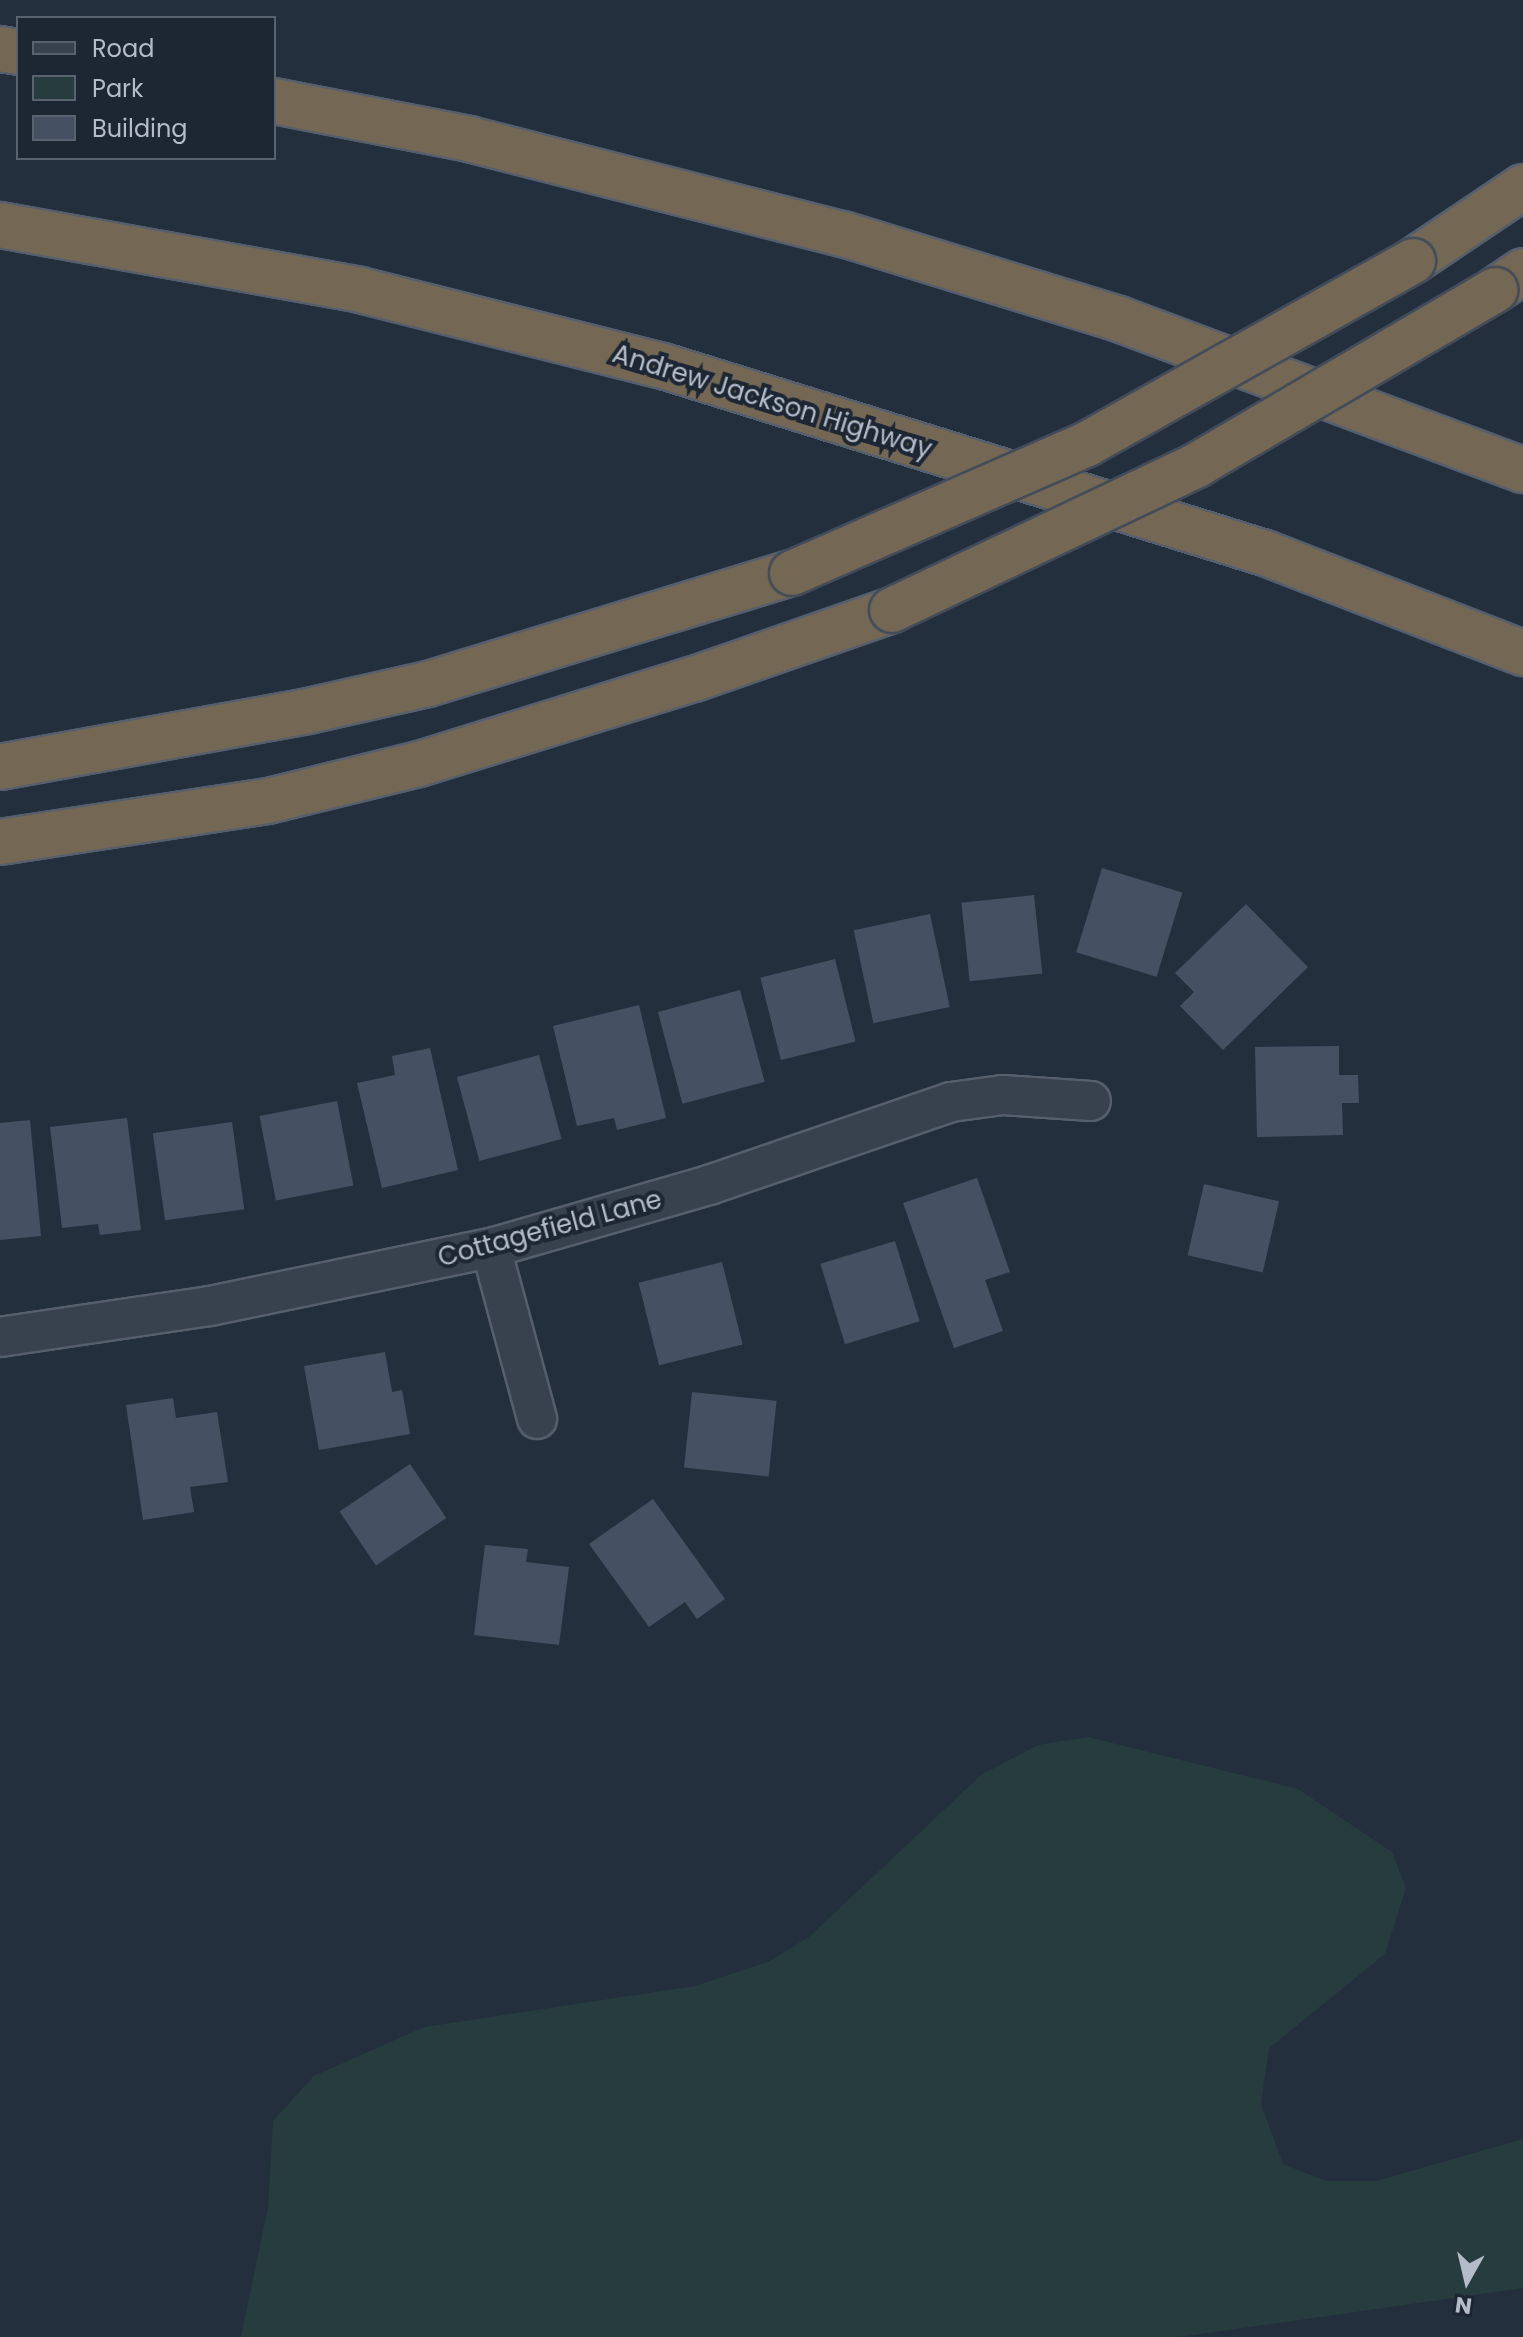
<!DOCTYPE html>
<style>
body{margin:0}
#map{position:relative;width:1523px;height:2337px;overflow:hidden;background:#242f3e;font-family:Poppins,sans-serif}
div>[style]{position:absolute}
.green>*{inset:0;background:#263c3f}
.building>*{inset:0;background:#455162;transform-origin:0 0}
.roads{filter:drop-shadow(2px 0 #565f6c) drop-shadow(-2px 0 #565f6c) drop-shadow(0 2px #565f6c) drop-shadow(0 -2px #565f6c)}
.street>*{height:38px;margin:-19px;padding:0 19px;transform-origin:19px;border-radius:19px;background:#38414e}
.highway>*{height:44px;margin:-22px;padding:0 22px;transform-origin:22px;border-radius:22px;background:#746855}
.bridges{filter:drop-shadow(2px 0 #434c59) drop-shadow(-2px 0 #434c59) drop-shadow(0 2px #434c59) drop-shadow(0 -2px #434c59)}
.highway-bridge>*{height:44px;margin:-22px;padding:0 22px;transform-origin:22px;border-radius:22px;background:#746855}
span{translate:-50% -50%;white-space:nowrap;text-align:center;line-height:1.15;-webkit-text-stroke:8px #1d2633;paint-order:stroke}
.street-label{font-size:26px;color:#b4bcc9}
.legend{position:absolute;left:16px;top:16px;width:260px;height:144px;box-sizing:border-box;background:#1d2633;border:2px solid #59626f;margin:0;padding:10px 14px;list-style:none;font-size:24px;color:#b4bcc9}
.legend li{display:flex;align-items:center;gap:16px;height:40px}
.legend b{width:40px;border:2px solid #59626f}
.north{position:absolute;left:1427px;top:2241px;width:80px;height:80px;-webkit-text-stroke:6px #1d2633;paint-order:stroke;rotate:188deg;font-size:22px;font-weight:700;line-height:32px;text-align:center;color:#b4bcc9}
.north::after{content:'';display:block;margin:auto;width:28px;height:36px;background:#b4bcc9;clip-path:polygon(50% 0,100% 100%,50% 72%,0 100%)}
</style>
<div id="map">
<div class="green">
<i style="clip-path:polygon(1088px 1737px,1298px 1789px,1392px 1852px,1406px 1888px,1385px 1954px,1269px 2048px,1261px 2104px,1283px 2164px,1326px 2181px,1376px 2181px,1523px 2139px,1523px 2288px,1180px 2337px,241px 2337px,268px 2207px,273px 2121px,314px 2076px,424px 2027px,695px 1986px,768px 1962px,809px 1937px,981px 1775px,1038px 1745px)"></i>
</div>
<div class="building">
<i style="left:1102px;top:868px;width:84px;height:88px;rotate:17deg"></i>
<i style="left:1034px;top:895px;width:79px;height:73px;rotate:84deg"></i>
<i style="clip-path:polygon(1246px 904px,1308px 967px,1223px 1050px,1180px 1006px,1194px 992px,1175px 973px)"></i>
<i style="left:930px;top:914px;width:95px;height:78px;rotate:78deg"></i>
<i style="left:835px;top:959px;width:85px;height:77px;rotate:76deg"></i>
<i style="left:740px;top:990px;width:95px;height:85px;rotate:75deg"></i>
<i style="clip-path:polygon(639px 1005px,666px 1118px,617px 1130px,614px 1118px,577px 1126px,553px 1026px)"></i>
<i style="clip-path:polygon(1339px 1046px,1339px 1075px,1358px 1075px,1359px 1103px,1342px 1103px,1343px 1135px,1257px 1137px,1255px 1047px)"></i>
<i style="clip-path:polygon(430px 1048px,458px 1170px,382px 1188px,357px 1083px,395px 1075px,392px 1056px)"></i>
<i style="left:539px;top:1055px;width:87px;height:85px;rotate:75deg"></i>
<i style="left:337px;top:1101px;width:86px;height:79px;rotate:79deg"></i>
<i style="clip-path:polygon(127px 1118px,141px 1230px,100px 1235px,98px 1224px,62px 1228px,50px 1127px)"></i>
<i style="clip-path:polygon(30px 1120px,41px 1236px,0 1240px,0 1123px)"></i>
<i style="left:232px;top:1122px;width:88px;height:80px;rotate:82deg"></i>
<i style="clip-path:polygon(977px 1178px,1010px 1272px,985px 1280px,1003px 1331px,954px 1348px,903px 1203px)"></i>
<i style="left:1204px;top:1184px;width:77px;height:73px;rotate:13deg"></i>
<i style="left:895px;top:1241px;width:84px;height:78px;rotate:73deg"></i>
<i style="left:722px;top:1262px;width:85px;height:86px;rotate:76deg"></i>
<i style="clip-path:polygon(385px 1352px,392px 1392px,402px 1390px,410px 1434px,319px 1450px,304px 1366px)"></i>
<i style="left:692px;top:1392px;width:85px;height:76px;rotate:6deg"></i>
<i style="clip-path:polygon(173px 1398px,176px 1418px,217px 1412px,228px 1482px,190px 1487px,194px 1512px,143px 1520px,126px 1405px)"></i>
<i style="left:410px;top:1464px;width:65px;height:85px;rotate:56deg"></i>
<i style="clip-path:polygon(653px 1499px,725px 1599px,697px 1619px,685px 1602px,649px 1627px,589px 1544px)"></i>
<i style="clip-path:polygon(485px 1545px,528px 1549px,526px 1562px,569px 1567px,559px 1645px,474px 1635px)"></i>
</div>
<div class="roads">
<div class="street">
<i style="left:491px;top:1248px;width:177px;rotate:74.9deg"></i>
<i style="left:0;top:1337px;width:212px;rotate:-8.4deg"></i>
<i style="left:210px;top:1306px;width:287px;rotate:-11.7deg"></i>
<i style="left:491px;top:1248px;width:227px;rotate:-16.1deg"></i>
<i style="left:709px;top:1185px;width:256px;rotate:-18.9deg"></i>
<i style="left:951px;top:1102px;width:52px;rotate:-7.7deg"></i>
<i style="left:1003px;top:1095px;width:88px;rotate:3.9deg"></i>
</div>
<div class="highway">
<i style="left:0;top:49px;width:18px;rotate:9deg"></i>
<i style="left:274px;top:101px;width:199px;rotate:11deg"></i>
<i style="left:469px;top:139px;width:386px;rotate:14.3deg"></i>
<i style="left:843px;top:234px;width:289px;rotate:17.1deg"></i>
<i style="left:1119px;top:319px;width:431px;rotate:20.5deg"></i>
<i style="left:0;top:225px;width:366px;rotate:10.2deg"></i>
<i style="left:360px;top:290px;width:312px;rotate:14.1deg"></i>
<i style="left:663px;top:366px;width:630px;rotate:17.26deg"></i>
<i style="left:1265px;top:553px;width:277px;rotate:21.2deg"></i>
<i style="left:1413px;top:261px;width:133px;rotate:-33.9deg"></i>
<i style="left:1495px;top:290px;width:34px;rotate:-34deg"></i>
<i style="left:0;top:767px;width:313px;rotate:-10.3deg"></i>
<i style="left:308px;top:711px;width:123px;rotate:-12.7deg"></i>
<i style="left:428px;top:684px;width:381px;rotate:-17deg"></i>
<i style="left:0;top:842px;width:271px;rotate:-8.7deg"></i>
<i style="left:268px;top:801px;width:155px;rotate:-13.8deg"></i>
<i style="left:419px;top:764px;width:288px;rotate:-17.2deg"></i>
<i style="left:694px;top:679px;width:210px;rotate:-19.2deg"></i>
</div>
</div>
<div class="bridges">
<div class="highway-bridge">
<i style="left:792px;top:573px;width:322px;rotate:-23.6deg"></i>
<i style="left:1087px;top:444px;width:374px;rotate:-29.3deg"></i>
<i style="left:892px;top:610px;width:338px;rotate:-25.4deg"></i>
<i style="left:1197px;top:465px;width:346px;rotate:-30.4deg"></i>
</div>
</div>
<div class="street-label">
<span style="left:772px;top:402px;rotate:17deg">Andrew Jackson Highway</span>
<span style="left:550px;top:1229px;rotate:-15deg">Cottagefield Lane</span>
</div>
<ul class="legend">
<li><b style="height:10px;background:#38414e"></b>Road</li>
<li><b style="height:22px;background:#263c3f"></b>Park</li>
<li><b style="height:22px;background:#455162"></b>Building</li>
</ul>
<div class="north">N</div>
</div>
